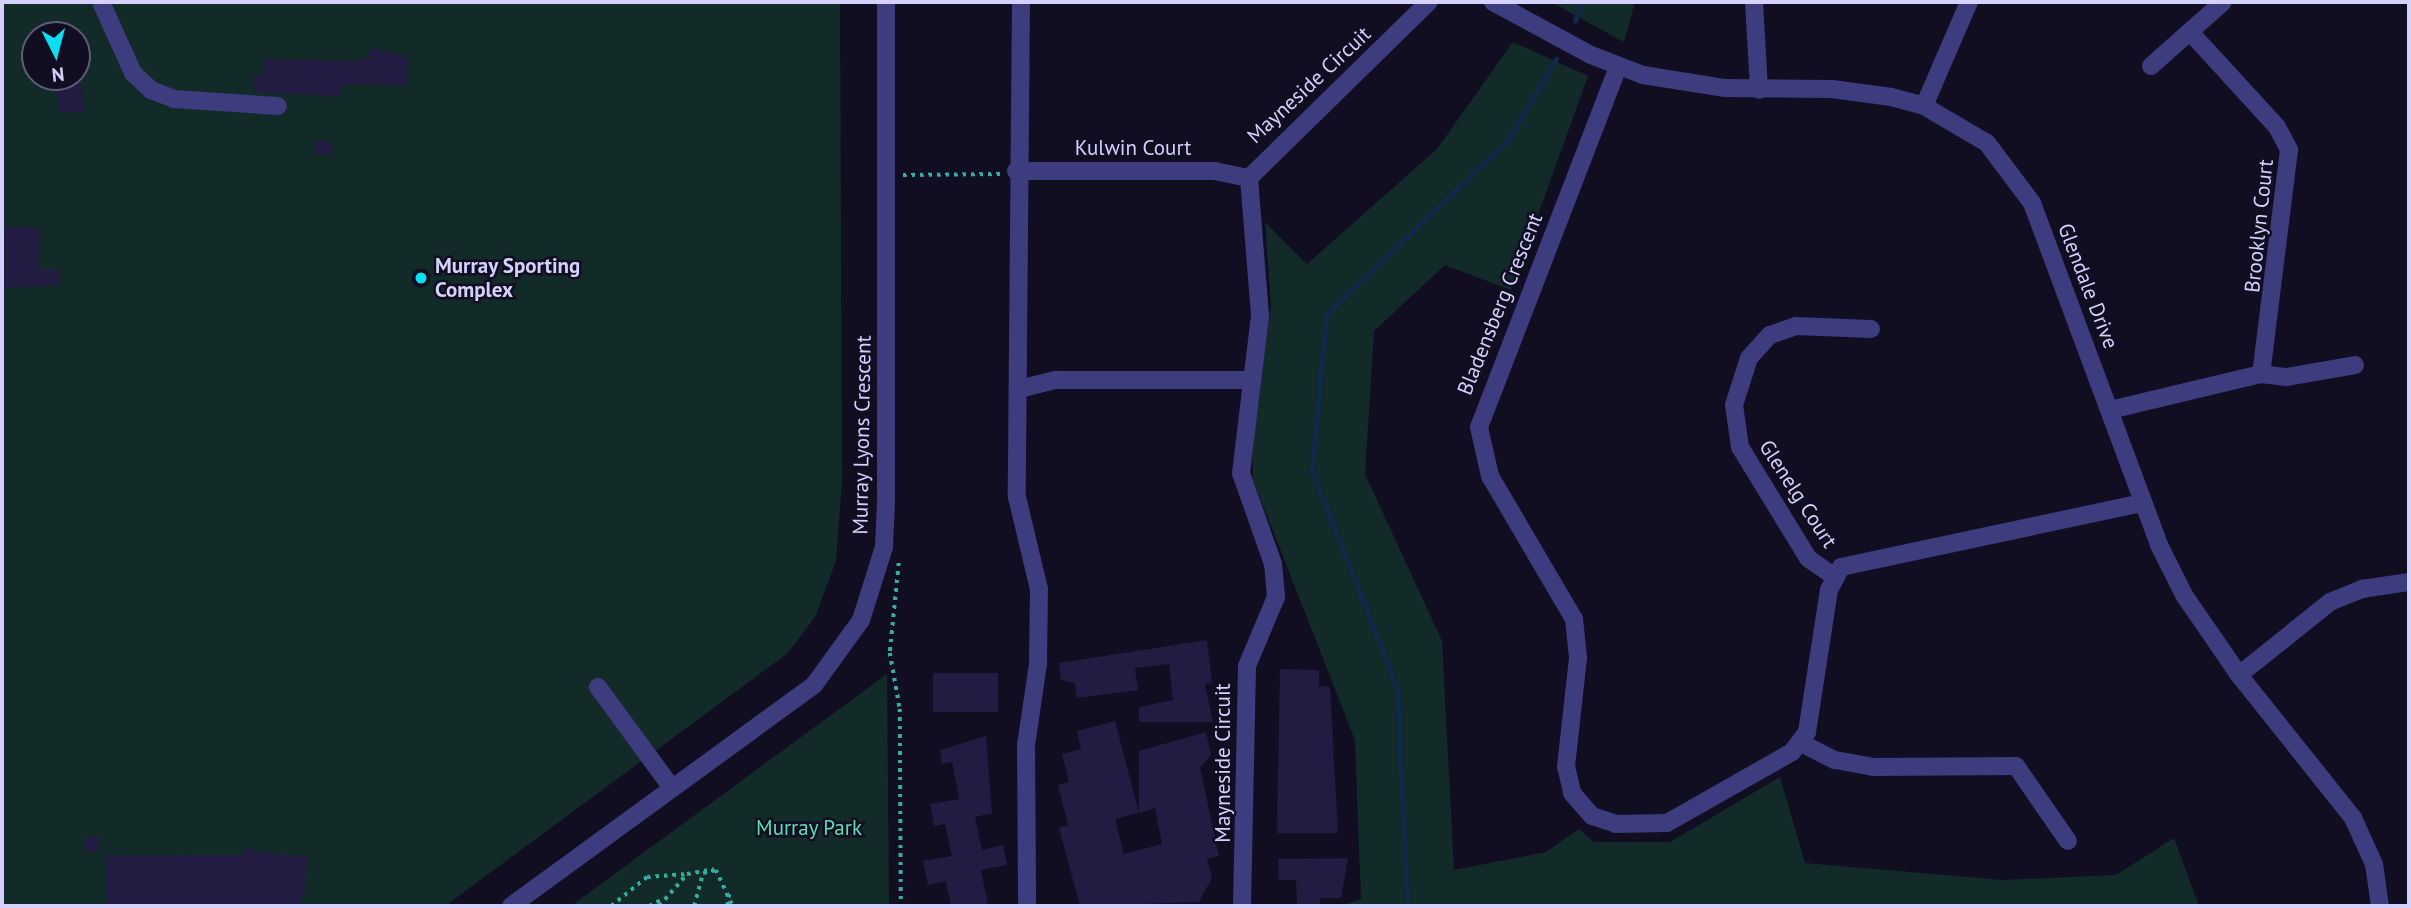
<!DOCTYPE html>
<style>
body{margin:0}
#map{position:relative;width:2411px;height:908px;overflow:hidden;background:#110e22;font-family:"PT Sans",sans-serif}
div>[style]{position:absolute}
.green>*{inset:0;background:#122b29}
.stream>*{height:5px;margin:-2.5px;padding:0 2.5px;transform-origin:2.5px;border-radius:2.5px;background:#112848}
.building>*{inset:0;background:#221b42;transform-origin:0 0}
.path>*{height:3.5px;margin-top:-1.75px;transform-origin:0;background:repeating-linear-gradient(90deg,#34aea3 0 3.5px,transparent 0 8.5px)}
.minor>*{height:18px;margin:-9px;padding:0 9px;transform-origin:9px;border-radius:9px;background:#3c3c7e}
.dots>*{width:19px;height:19px;translate:-50% -50%;box-sizing:border-box;border:4px solid #110e22;border-radius:50%}
span{translate:-50% -50%;white-space:nowrap;text-align:center;line-height:1.15;-webkit-text-stroke:5px #110e22;paint-order:stroke}
.street-label{font-size:21px;color:#d4d1fd}
.poi-label{font-size:21px;color:#d4d1fd;font-weight:700}
.left{translate:0 -50%;text-align:left}
.park-label{font-size:21px;color:#60dab7}
.frame{position:absolute;inset:0;border:4px solid #d4d1fd;pointer-events:none}
.north{position:absolute;left:21px;top:21px;width:70px;height:70px;box-sizing:border-box;background:#110e22;border:2px solid #5f5c7a;border-radius:50%;rotate:174deg;font-size:19px;font-weight:700;line-height:28px;text-align:center;color:#d4d1fd}
.north::after{content:'';display:block;margin:auto;width:24px;height:32px;background:#0ae0f0;clip-path:polygon(50% 0,100% 100%,50% 72%,0 100%)}
</style>
<div id="map">
<div class="green">
<i style="clip-path:polygon(evenodd,2px 2px,840px 2px,842px 480px,836px 561px,815px 617px,788px 653px,445px 906px,2px 906px,2px 2px,35px 35px,77px 35px,77px 77px,35px 77px,35px 35px)"></i>
<i style="clip-path:polygon(1551px 2px,1635px 2px,1624px 42px)"></i>
<i style="clip-path:polygon(1513px 42px,1588px 76px,1511px 290px,1445px 265px,1374px 331px,1365px 474px,1442px 641px,1454px 870px,1546px 852px,1579px 829px,1594px 842px,1670px 842px,1780px 777px,1805px 863px,2002px 880px,2116px 875px,2174px 838px,2199px 906px,1341px 906px,1361px 899px,1355px 740px,1253px 480px,1252px 423px,1271px 306px,1265px 222px,1307px 264px,1437px 149px)"></i>
<i style="clip-path:polygon(887px 674px,889px 906px,571px 906px)"></i>
</div>
<div class="stream">
<i style="left:1575px;top:21px;width:20px;rotate:-70deg"></i>
<i style="left:1407px;top:906px;width:218px;rotate:-92.6deg"></i>
<i style="left:1397px;top:688px;width:233px;rotate:-111.4deg"></i>
<i style="left:1312px;top:471px;width:158px;rotate:-84.9deg"></i>
<i style="left:1326px;top:314px;width:250px;rotate:-43.7deg"></i>
<i style="left:1507px;top:141px;width:96px;rotate:-59.1deg"></i>
<i style="left:1677px;top:906px;width:36px"></i>
</div>
<div class="building">
<i style="clip-path:polygon(370px 48px,407px 57px,407px 85px,341px 84px,341px 96px,253px 92px,253px 76px,264px 76px,264px 59px,353px 61px,370px 57px)"></i>
<i style="clip-path:polygon(58px 79px,79px 79px,85px 112px,58px 112px)"></i>
<i style="left:316px;top:141px;width:15px;height:14px"></i>
<i style="clip-path:polygon(2px 227px,39px 228px,38px 270px,60px 270px,60px 285px,2px 288px)"></i>
<i style="clip-path:polygon(1207px 640px,1212px 683px,1205px 684px,1213px 722px,1139px 722px,1139px 707px,1173px 700px,1169px 664px,1135px 668px,1138px 690px,1077px 698px,1075px 683px,1061px 680px,1059px 663px)"></i>
<i style="clip-path:polygon(1280px 669px,1319px 670px,1319px 686px,1330px 687px,1338px 833px,1277px 833px)"></i>
<i style="left:933px;top:673px;width:65px;height:39px"></i>
<i style="clip-path:polygon(1115px 721px,1139px 813px,1115px 819px,1124px 854px,1162px 844px,1155px 808px,1139px 813px,1139px 751px,1206px 732px,1211px 755px,1200px 768px,1219px 856px,1207px 859px,1212px 878px,1199px 902px,1080px 906px,1059px 828px,1068px 825px,1058px 785px,1069px 782px,1062px 754px,1081px 749px,1077px 731px)"></i>
<i style="clip-path:polygon(986px 736px,992px 813px,975px 817px,982px 850px,1003px 845px,1007px 865px,981px 870px,988px 906px,951px 906px,946px 881px,928px 885px,923px 861px,952px 856px,945px 824px,934px 826px,930px 804px,959px 799px,952px 762px,942px 764px,940px 750px)"></i>
<i style="left:85px;top:836px;width:14px;height:15px;rotate:4deg"></i>
<i style="clip-path:polygon(244px 849px,308px 858px,301px 906px,106px 906px,106px 856px,243px 855px)"></i>
<i style="clip-path:polygon(1348px 858px,1341px 898px,1320px 898px,1320px 906px,1297px 906px,1296px 880px,1279px 880px,1278px 859px)"></i>
</div>
<div class="path">
<i style="left:903px;top:175px;width:99px;rotate:-0.6deg"></i>
<i style="left:899px;top:563px;width:90px;rotate:95.7deg"></i>
<i style="left:890px;top:653px;width:57px;rotate:79.9deg"></i>
<i style="left:900px;top:709px;width:197px;rotate:89.7deg"></i>
<i style="left:611px;top:906px;width:46px;rotate:-38.9deg"></i>
<i style="left:647px;top:877px;width:40px;rotate:-4.3deg"></i>
<i style="left:649px;top:906px;width:13px;rotate:-27deg"></i>
<i style="left:659px;top:906px;width:43px;rotate:-48.8deg"></i>
<i style="left:687px;top:874px;width:27px;rotate:-10deg"></i>
<i style="left:694px;top:906px;width:34px;rotate:-75deg"></i>
<i style="left:703px;top:873px;width:13px;rotate:-13deg"></i>
<i style="left:716px;top:870px;width:40px;rotate:65deg"></i>
<i style="left:727px;top:906px;width:12px;rotate:-81deg"></i>
</div>
<div class="minor">
<i style="left:101px;top:2px;width:78px;rotate:65.7deg"></i>
<i style="left:133px;top:73px;width:25px;rotate:43deg"></i>
<i style="left:151px;top:90px;width:25px;rotate:21deg"></i>
<i style="left:174px;top:99px;width:104px;rotate:3.9deg"></i>
<i style="left:1021px;top:2px;width:495px;rotate:90.5deg"></i>
<i style="left:1017px;top:497px;width:95px;rotate:76.6deg"></i>
<i style="left:1039px;top:589px;width:75px;rotate:90.8deg"></i>
<i style="left:1038px;top:664px;width:82px;rotate:98.4deg"></i>
<i style="left:1026px;top:745px;width:161px;rotate:89.6deg"></i>
<i style="left:1493px;top:2px;width:111px;rotate:28.4deg"></i>
<i style="left:1591px;top:55px;width:56px;rotate:21deg"></i>
<i style="left:1643px;top:75px;width:82px;rotate:9.1deg"></i>
<i style="left:1724px;top:88px;width:108px;rotate:0.5deg"></i>
<i style="left:1832px;top:89px;width:60px;rotate:7.7deg"></i>
<i style="left:1891px;top:97px;width:34px;rotate:15deg"></i>
<i style="left:1924px;top:106px;width:73px;rotate:30.4deg"></i>
<i style="left:1987px;top:143px;width:75px;rotate:53.1deg"></i>
<i style="left:2032px;top:203px;width:365px;rotate:69.6deg"></i>
<i style="left:2159px;top:545px;width:56px;rotate:63.4deg"></i>
<i style="left:2184px;top:595px;width:97px;rotate:55.5deg"></i>
<i style="left:2239px;top:675px;width:183px;rotate:51.4deg"></i>
<i style="left:2353px;top:818px;width:51px;rotate:65.5deg"></i>
<i style="left:2374px;top:864px;width:42px;rotate:81.9deg"></i>
<i style="left:1754px;top:2px;width:88px;rotate:86.7deg"></i>
<i style="left:2191px;top:33px;width:127px;rotate:47.5deg"></i>
<i style="left:2277px;top:127px;width:26px;rotate:62deg"></i>
<i style="left:2289px;top:150px;width:226px;rotate:97.1deg"></i>
<i style="left:2151px;top:66px;width:96px;rotate:-41.6deg"></i>
<i style="left:1618px;top:67px;width:386px;rotate:111.1deg"></i>
<i style="left:1479px;top:427px;width:50px;rotate:77.3deg"></i>
<i style="left:1490px;top:476px;width:166px;rotate:59.6deg"></i>
<i style="left:1574px;top:619px;width:39px;rotate:84deg"></i>
<i style="left:1578px;top:658px;width:109px;rotate:96.3deg"></i>
<i style="left:1566px;top:766px;width:28px;rotate:77deg"></i>
<i style="left:1572px;top:793px;width:30px;rotate:49deg"></i>
<i style="left:1592px;top:816px;width:25px;rotate:18deg"></i>
<i style="left:1616px;top:824px;width:51px;rotate:-1.1deg"></i>
<i style="left:1667px;top:823px;width:144px;rotate:-29.6deg"></i>
<i style="left:1792px;top:752px;width:25px;rotate:-53deg"></i>
<i style="left:1807px;top:732px;width:144px;rotate:-81.2deg"></i>
<i style="left:1829px;top:590px;width:26px;rotate:-62deg"></i>
<i style="left:1841px;top:567px;width:309px;rotate:-12deg"></i>
<i style="left:1924px;top:106px;width:113px;rotate:-66.6deg"></i>
<i style="left:1016px;top:171px;width:199px"></i>
<i style="left:1215px;top:171px;width:35px;rotate:12deg"></i>
<i style="left:1023px;top:388px;width:34px;rotate:-14deg"></i>
<i style="left:1056px;top:380px;width:193px"></i>
<i style="left:2110px;top:410px;width:155px;rotate:-13.4deg"></i>
<i style="left:2261px;top:374px;width:26px;rotate:7deg"></i>
<i style="left:2287px;top:377px;width:69px;rotate:-10deg"></i>
<i style="left:1832px;top:575px;width:29px;rotate:-145deg"></i>
<i style="left:1808px;top:558px;width:130px;rotate:-121.5deg"></i>
<i style="left:1740px;top:447px;width:42px;rotate:-98.1deg"></i>
<i style="left:1734px;top:405px;width:49px;rotate:-72.3deg"></i>
<i style="left:1749px;top:358px;width:31px;rotate:-48deg"></i>
<i style="left:1770px;top:335px;width:28px;rotate:-19deg"></i>
<i style="left:1796px;top:326px;width:75px;rotate:2.3deg"></i>
<i style="left:2239px;top:675px;width:117px;rotate:-38.7deg"></i>
<i style="left:2330px;top:602px;width:35px;rotate:-22deg"></i>
<i style="left:2362px;top:589px;width:48px;rotate:-8.5deg"></i>
<i style="left:598px;top:687px;width:125px;rotate:53.8deg"></i>
<i style="left:1801px;top:743px;width:38px;rotate:27deg"></i>
<i style="left:1835px;top:760px;width:39px;rotate:10deg"></i>
<i style="left:1873px;top:767px;width:143px;rotate:-0.4deg"></i>
<i style="left:2016px;top:766px;width:91px;rotate:55.3deg"></i>
<i style="left:511px;top:906px;width:375px;rotate:-36.1deg"></i>
<i style="left:814px;top:685px;width:80px;rotate:-54.1deg"></i>
<i style="left:861px;top:620px;width:77px;rotate:-72.5deg"></i>
<i style="left:884px;top:547px;width:46px;rotate:-87.5deg"></i>
<i style="left:886px;top:501px;width:499px;rotate:-90deg"></i>
<i style="left:1242px;top:906px;width:240px;rotate:-88.8deg"></i>
<i style="left:1247px;top:666px;width:75px;rotate:-67.2deg"></i>
<i style="left:1276px;top:597px;width:33px;rotate:-95deg"></i>
<i style="left:1273px;top:564px;width:96px;rotate:-109.4deg"></i>
<i style="left:1241px;top:473px;width:159px;rotate:-83.1deg"></i>
<i style="left:1260px;top:315px;width:137px;rotate:-94.6deg"></i>
<i style="left:1249px;top:178px;width:252px;rotate:-44.4deg"></i>
</div>
<div class="dots">
<i style="left:421px;top:278px;background:#0ae0f0"></i>
</div>
<div class="street-label">
<span style="left:1309px;top:85px;rotate:-43deg">Mayneside Circuit</span>
<span style="left:1133px;top:148px">Kulwin Court</span>
<span style="left:2259px;top:226px;rotate:-84deg">Brooklyn Court</span>
<span style="left:2088px;top:286px;rotate:69deg">Glendale Drive</span>
<span style="left:1500px;top:304px;rotate:-68deg">Bladensberg Crescent</span>
<span style="left:862px;top:435px;rotate:-89deg">Murray Lyons Crescent</span>
<span style="left:1798px;top:494px;rotate:57deg">Glenelg Court</span>
<span style="left:1223px;top:763px;rotate:-90deg">Mayneside Circuit</span>
</div>
<div class="poi-label">
<span class="left" style="left:435px;top:278px">Murray Sporting<br>Complex</span>
</div>
<div class="park-label">
<span style="left:809px;top:828px">Murray Park</span>
</div>
<div class="frame"></div>
<div class="north">N</div>
</div>
